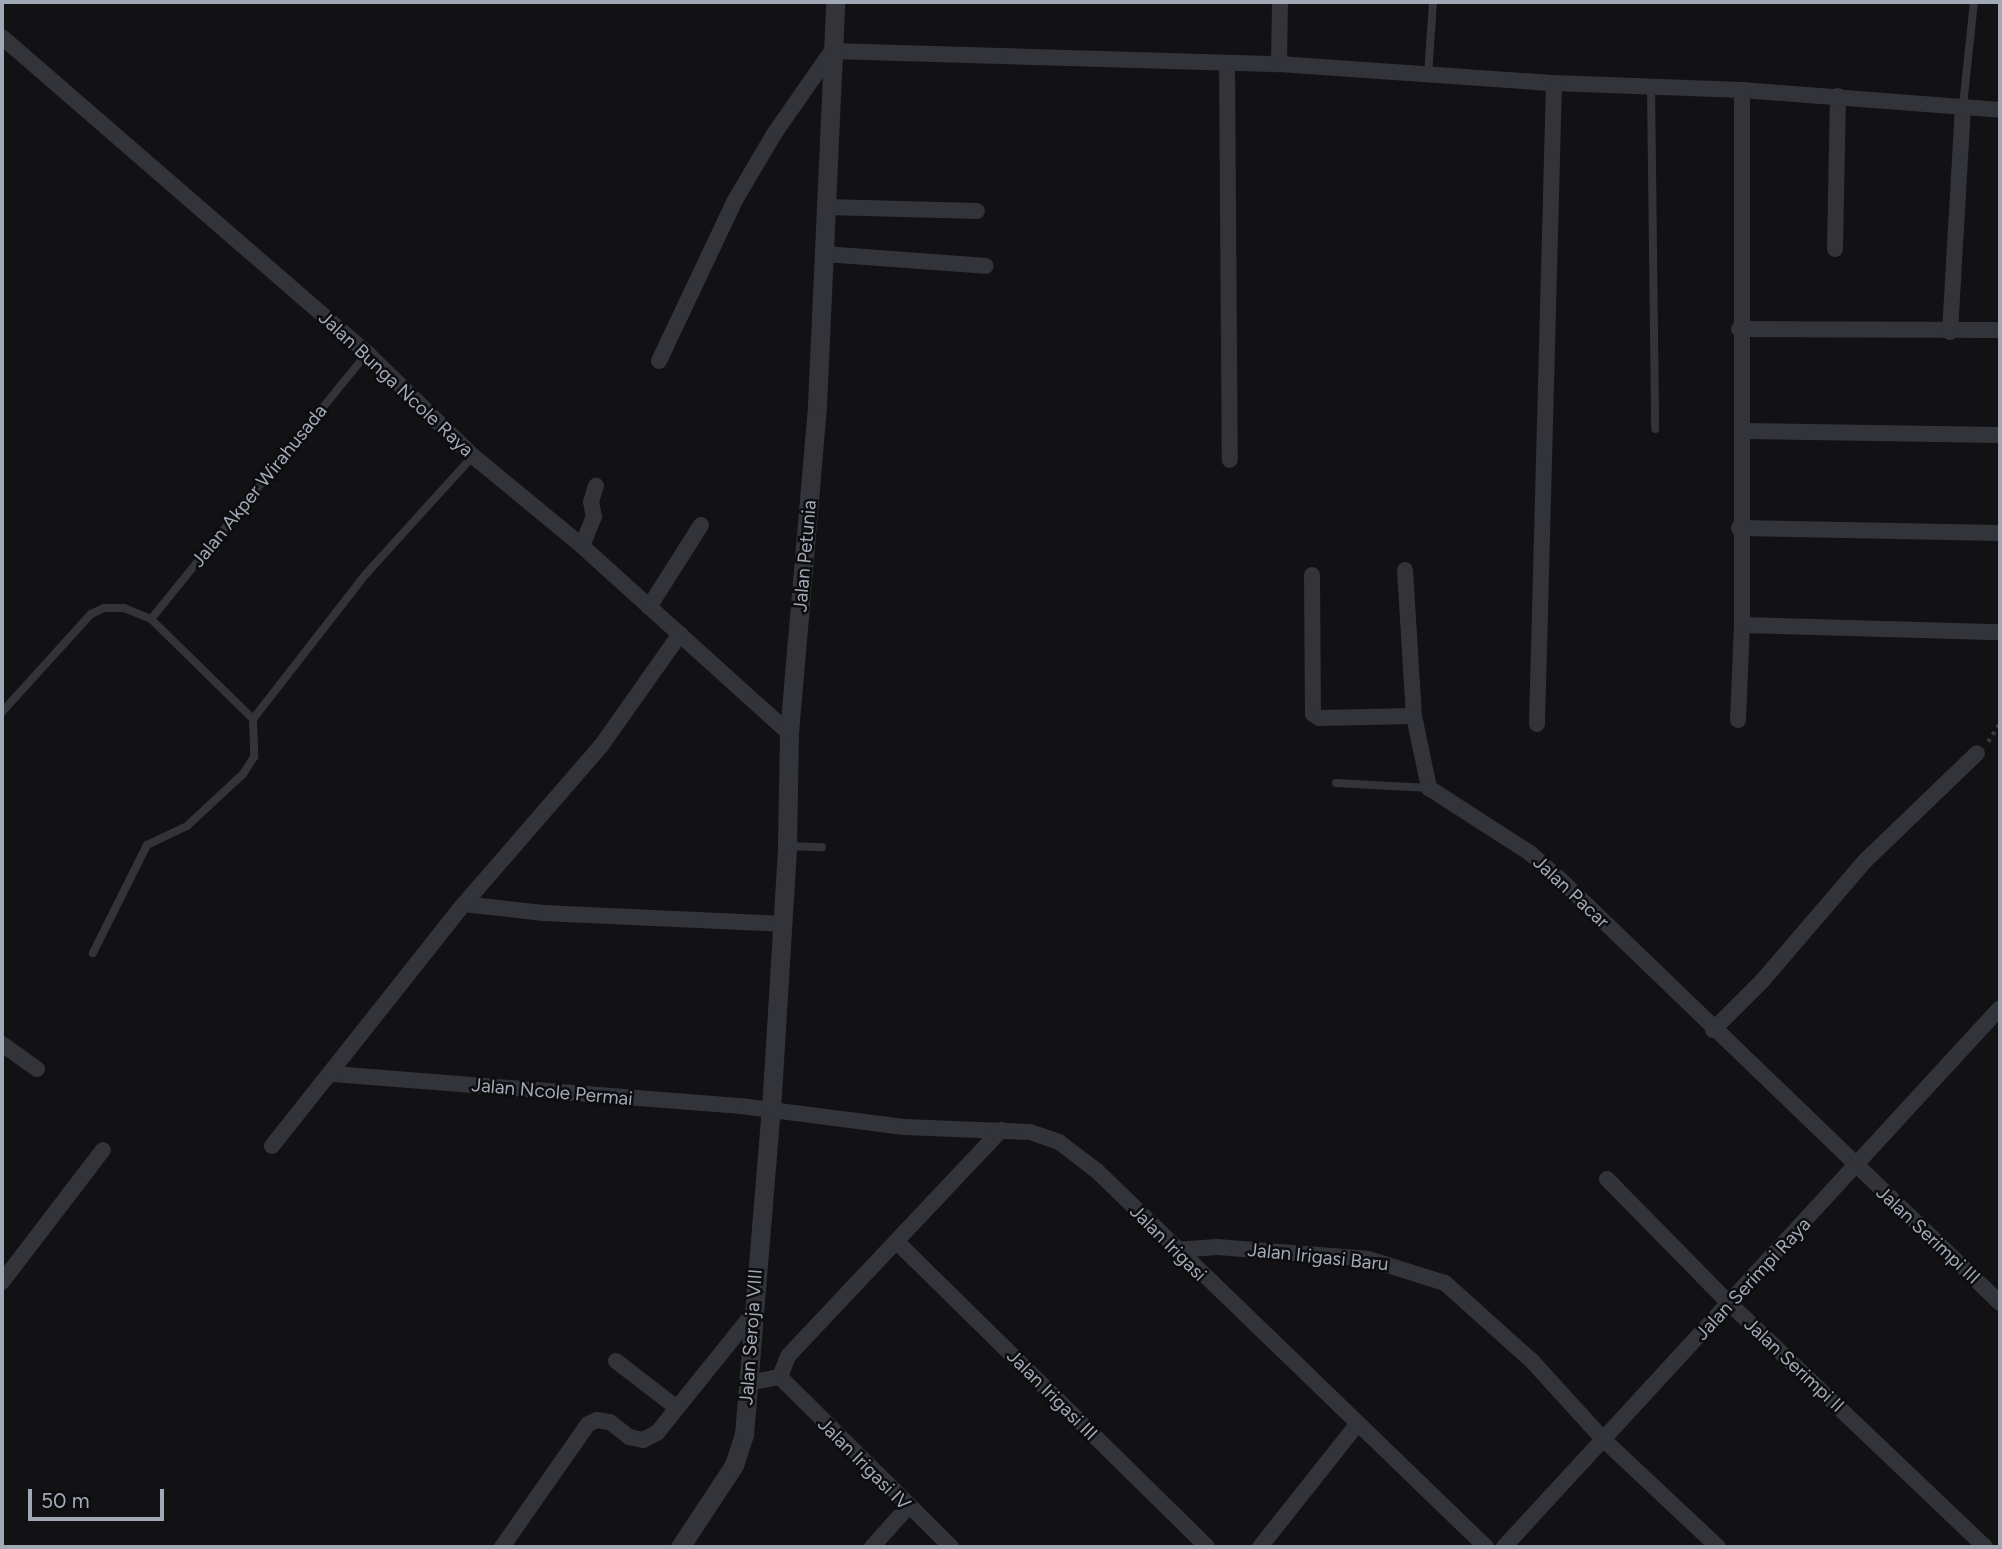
<!DOCTYPE html>
<style>
body{margin:0}
#map{position:relative;width:2002px;height:1549px;overflow:hidden;background:#121214;font-family:Figtree,sans-serif}
div>[style]{position:absolute}
.path>*{height:3.5px;margin-top:-1.75px;transform-origin:0;background:repeating-linear-gradient(90deg,#393b41 0 3.5px,transparent 0 8.5px)}
.service>*{height:8px;margin:-4px;padding:0 4px;transform-origin:4px;border-radius:4px;background:#33343a}
.minor>*{height:16px;margin:-8px;padding:0 8px;transform-origin:8px;border-radius:8px;background:#33343a}
.tertiary>*{height:19px;margin:-9.5px;padding:0 9.5px;transform-origin:9.5px;border-radius:9.5px;background:#33343a}
span{translate:-50% -50%;white-space:nowrap;text-align:center;line-height:1.15;-webkit-text-stroke:5px #0d0d0f;paint-order:stroke}
.street-label{font-size:19px;color:#a2a9b6}
.frame{position:absolute;inset:0;border:4px solid #a2a9b6;pointer-events:none}
.scale{position:absolute;left:28px;top:1489px;width:136px;height:32px;box-sizing:border-box;border:4px solid #a2a9b6;border-top:0;padding-left:9px;font-size:21px;line-height:24px;white-space:nowrap;color:#a2a9b6;-webkit-text-stroke:5px #0d0d0f;paint-order:stroke}
</style>
<div id="map">
<div class="path">
<i style="left:1988px;top:742px;width:22px;rotate:-58deg"></i>
</div>
<div class="service">
<i style="left:1428px;top:75px;width:73px;rotate:-86.1deg"></i>
<i style="left:1651px;top:86px;width:343px;rotate:89.3deg"></i>
<i style="left:1963px;top:106px;width:105px;rotate:-84deg"></i>
<i style="left:151px;top:619px;width:343px;rotate:-50.9deg"></i>
<i style="left:2px;top:712px;width:132px;rotate:-47.8deg"></i>
<i style="left:91px;top:614px;width:14px;rotate:-25deg"></i>
<i style="left:104px;top:608px;width:20px"></i>
<i style="left:124px;top:608px;width:29px;rotate:22deg"></i>
<i style="left:151px;top:619px;width:143px;rotate:44.4deg"></i>
<i style="left:253px;top:719px;width:38px;rotate:88deg"></i>
<i style="left:254px;top:757px;width:20px;rotate:123deg"></i>
<i style="left:243px;top:774px;width:76px;rotate:137.1deg"></i>
<i style="left:187px;top:826px;width:44px;rotate:154.6deg"></i>
<i style="left:147px;top:845px;width:121px;rotate:116.6deg"></i>
<i style="left:253px;top:719px;width:184px;rotate:-52.1deg"></i>
<i style="left:366px;top:574px;width:159px;rotate:-47.8deg"></i>
<i style="left:1336px;top:783px;width:93px;rotate:3.1deg"></i>
<i style="left:787px;top:846px;width:35px;rotate:2deg"></i>
</div>
<div class="minor">
<i style="left:2px;top:37px;width:483px;rotate:40.9deg"></i>
<i style="left:367px;top:353px;width:148px;rotate:44.2deg"></i>
<i style="left:473px;top:456px;width:141px;rotate:39.5deg"></i>
<i style="left:582px;top:546px;width:279px;rotate:42.1deg"></i>
<i style="left:1227px;top:63px;width:397px;rotate:89.6deg"></i>
<i style="left:1279px;top:64px;width:62px;rotate:-89.1deg"></i>
<i style="left:827px;top:207px;width:150px;rotate:1.5deg"></i>
<i style="left:1835px;top:249px;width:153px;rotate:-88.9deg"></i>
<i style="left:824px;top:254px;width:162px;rotate:4.2deg"></i>
<i style="left:1739px;top:329px;width:261px;rotate:0.2deg"></i>
<i style="left:1950px;top:332px;width:226px;rotate:-86.7deg"></i>
<i style="left:659px;top:361px;width:176px;rotate:-64.7deg"></i>
<i style="left:734px;top:202px;width:79px;rotate:-59.5deg"></i>
<i style="left:774px;top:134px;width:101px;rotate:-55.1deg"></i>
<i style="left:832px;top:51px;width:447px;rotate:1.7deg"></i>
<i style="left:1279px;top:64px;width:276px;rotate:4deg"></i>
<i style="left:1554px;top:83px;width:188px;rotate:2.1deg"></i>
<i style="left:1742px;top:90px;width:259px;rotate:4.4deg"></i>
<i style="left:1743px;top:431px;width:257px;rotate:0.9deg"></i>
<i style="left:1739px;top:528px;width:261px;rotate:1.1deg"></i>
<i style="left:582px;top:546px;width:31px;rotate:-68deg"></i>
<i style="left:594px;top:517px;width:15px;rotate:-101deg"></i>
<i style="left:591px;top:502px;width:17px;rotate:-73deg"></i>
<i style="left:1405px;top:570px;width:146px;rotate:86.5deg"></i>
<i style="left:1414px;top:716px;width:74px;rotate:78.2deg"></i>
<i style="left:1429px;top:788px;width:120px;rotate:32.8deg"></i>
<i style="left:1530px;top:853px;width:45px;rotate:41.4deg"></i>
<i style="left:1564px;top:883px;width:605px;rotate:43.93deg"></i>
<i style="left:1312px;top:575px;width:139px;rotate:89.6deg"></i>
<i style="left:1313px;top:714px;width:7px;rotate:34deg"></i>
<i style="left:1319px;top:718px;width:95px;rotate:-1.2deg"></i>
<i style="left:649px;top:607px;width:97px;rotate:-57.6deg"></i>
<i style="left:1742px;top:625px;width:258px;rotate:1.6deg"></i>
<i style="left:1738px;top:720px;width:95px;rotate:-87.6deg"></i>
<i style="left:1742px;top:625px;width:535px;rotate:-90deg"></i>
<i style="left:1537px;top:724px;width:641px;rotate:-88.48deg"></i>
<i style="left:464px;top:904px;width:80px;rotate:6.5deg"></i>
<i style="left:543px;top:913px;width:239px;rotate:2.6deg"></i>
<i style="left:1713px;top:1030px;width:71px;rotate:-45deg"></i>
<i style="left:1763px;top:980px;width:158px;rotate:-49.4deg"></i>
<i style="left:1866px;top:860px;width:154px;rotate:-43.9deg"></i>
<i style="left:2px;top:1044px;width:43px;rotate:35.5deg"></i>
<i style="left:333px;top:1074px;width:416px;rotate:4.5deg"></i>
<i style="left:748px;top:1107px;width:157px;rotate:7.3deg"></i>
<i style="left:904px;top:1127px;width:126px;rotate:2.3deg"></i>
<i style="left:1030px;top:1132px;width:31px;rotate:19deg"></i>
<i style="left:1059px;top:1142px;width:48px;rotate:37.3deg"></i>
<i style="left:1097px;top:1171px;width:541px;rotate:44.03deg"></i>
<i style="left:272px;top:1146px;width:309px;rotate:-51.6deg"></i>
<i style="left:464px;top:904px;width:209px;rotate:-49.1deg"></i>
<i style="left:601px;top:746px;width:137px;rotate:-54.8deg"></i>
<i style="left:1607px;top:1179px;width:175px;rotate:45.5deg"></i>
<i style="left:1730px;top:1304px;width:352px;rotate:43.6deg"></i>
<i style="left:898px;top:1243px;width:433px;rotate:44.5deg"></i>
<i style="left:1174px;top:1250px;width:43px;rotate:-4deg"></i>
<i style="left:1217px;top:1247px;width:151px;rotate:4.5deg"></i>
<i style="left:1368px;top:1259px;width:81px;rotate:17.3deg"></i>
<i style="left:1445px;top:1283px;width:117px;rotate:41.9deg"></i>
<i style="left:1532px;top:1361px;width:107px;rotate:47.7deg"></i>
<i style="left:1604px;top:1440px;width:156px;rotate:43.2deg"></i>
<i style="left:2px;top:1282px;width:166px;rotate:-52.6deg"></i>
<i style="left:616px;top:1361px;width:77px;rotate:37.6deg"></i>
<i style="left:780px;top:1377px;width:22px;rotate:-69deg"></i>
<i style="left:788px;top:1356px;width:311px;rotate:-46.7deg"></i>
<i style="left:780px;top:1377px;width:241px;rotate:44.8deg"></i>
<i style="left:748px;top:1383px;width:33px;rotate:-11deg"></i>
<i style="left:502px;top:1547px;width:150px;rotate:-55deg"></i>
<i style="left:588px;top:1424px;width:10px;rotate:-24deg"></i>
<i style="left:597px;top:1420px;width:13px;rotate:9deg"></i>
<i style="left:610px;top:1422px;width:24px;rotate:38deg"></i>
<i style="left:629px;top:1437px;width:14px;rotate:12deg"></i>
<i style="left:643px;top:1440px;width:16px;rotate:-27deg"></i>
<i style="left:657px;top:1433px;width:151px;rotate:-51.2deg"></i>
<i style="left:872px;top:1547px;width:52px;rotate:-48.1deg"></i>
<i style="left:1260px;top:1547px;width:154px;rotate:-51.6deg"></i>
<i style="left:1504px;top:1547px;width:732px;rotate:-47.38deg"></i>
</div>
<div class="tertiary">
<i style="left:680px;top:1547px;width:98px;rotate:-56.6deg"></i>
<i style="left:734px;top:1465px;width:32px;rotate:-72deg"></i>
<i style="left:744px;top:1435px;width:326px;rotate:-85.3deg"></i>
<i style="left:771px;top:1110px;width:264px;rotate:-86.5deg"></i>
<i style="left:787px;top:846px;width:113px;rotate:-89deg"></i>
<i style="left:789px;top:733px;width:329px;rotate:-85.1deg"></i>
<i style="left:817px;top:405px;width:403px;rotate:-87.4deg"></i>
</div>
<div class="street-label">
<span style="left:396px;top:384px;rotate:43deg">Jalan Bunga Ncole Raya</span>
<span style="left:259px;top:486px;rotate:-51deg">Jalan Akper Wirahusada</span>
<span style="left:805px;top:556px;rotate:-85deg">Jalan Petunia</span>
<span style="left:1571px;top:892px;rotate:43deg">Jalan Pacar</span>
<span style="left:552px;top:1092px;rotate:5deg">Jalan Ncole Permai</span>
<span style="left:1928px;top:1235px;rotate:43deg">Jalan Serimpi III</span>
<span style="left:1168px;top:1243px;rotate:45deg">Jalan Irigasi</span>
<span style="left:1318px;top:1257px;rotate:6deg">Jalan Irigasi Baru</span>
<span style="left:1753px;top:1279px;rotate:-47deg">Jalan Serimpi Raya</span>
<span style="left:751px;top:1337px;rotate:-86deg">Jalan Seroja VIII</span>
<span style="left:1794px;top:1365px;rotate:43deg">Jalan Serimpi II</span>
<span style="left:1052px;top:1395px;rotate:45deg">Jalan Irigasi III</span>
<span style="left:864px;top:1464px;rotate:45deg">Jalan Irigasi IV</span>
</div>
<div class="frame"></div>
<div class="scale">50 m</div>
</div>
